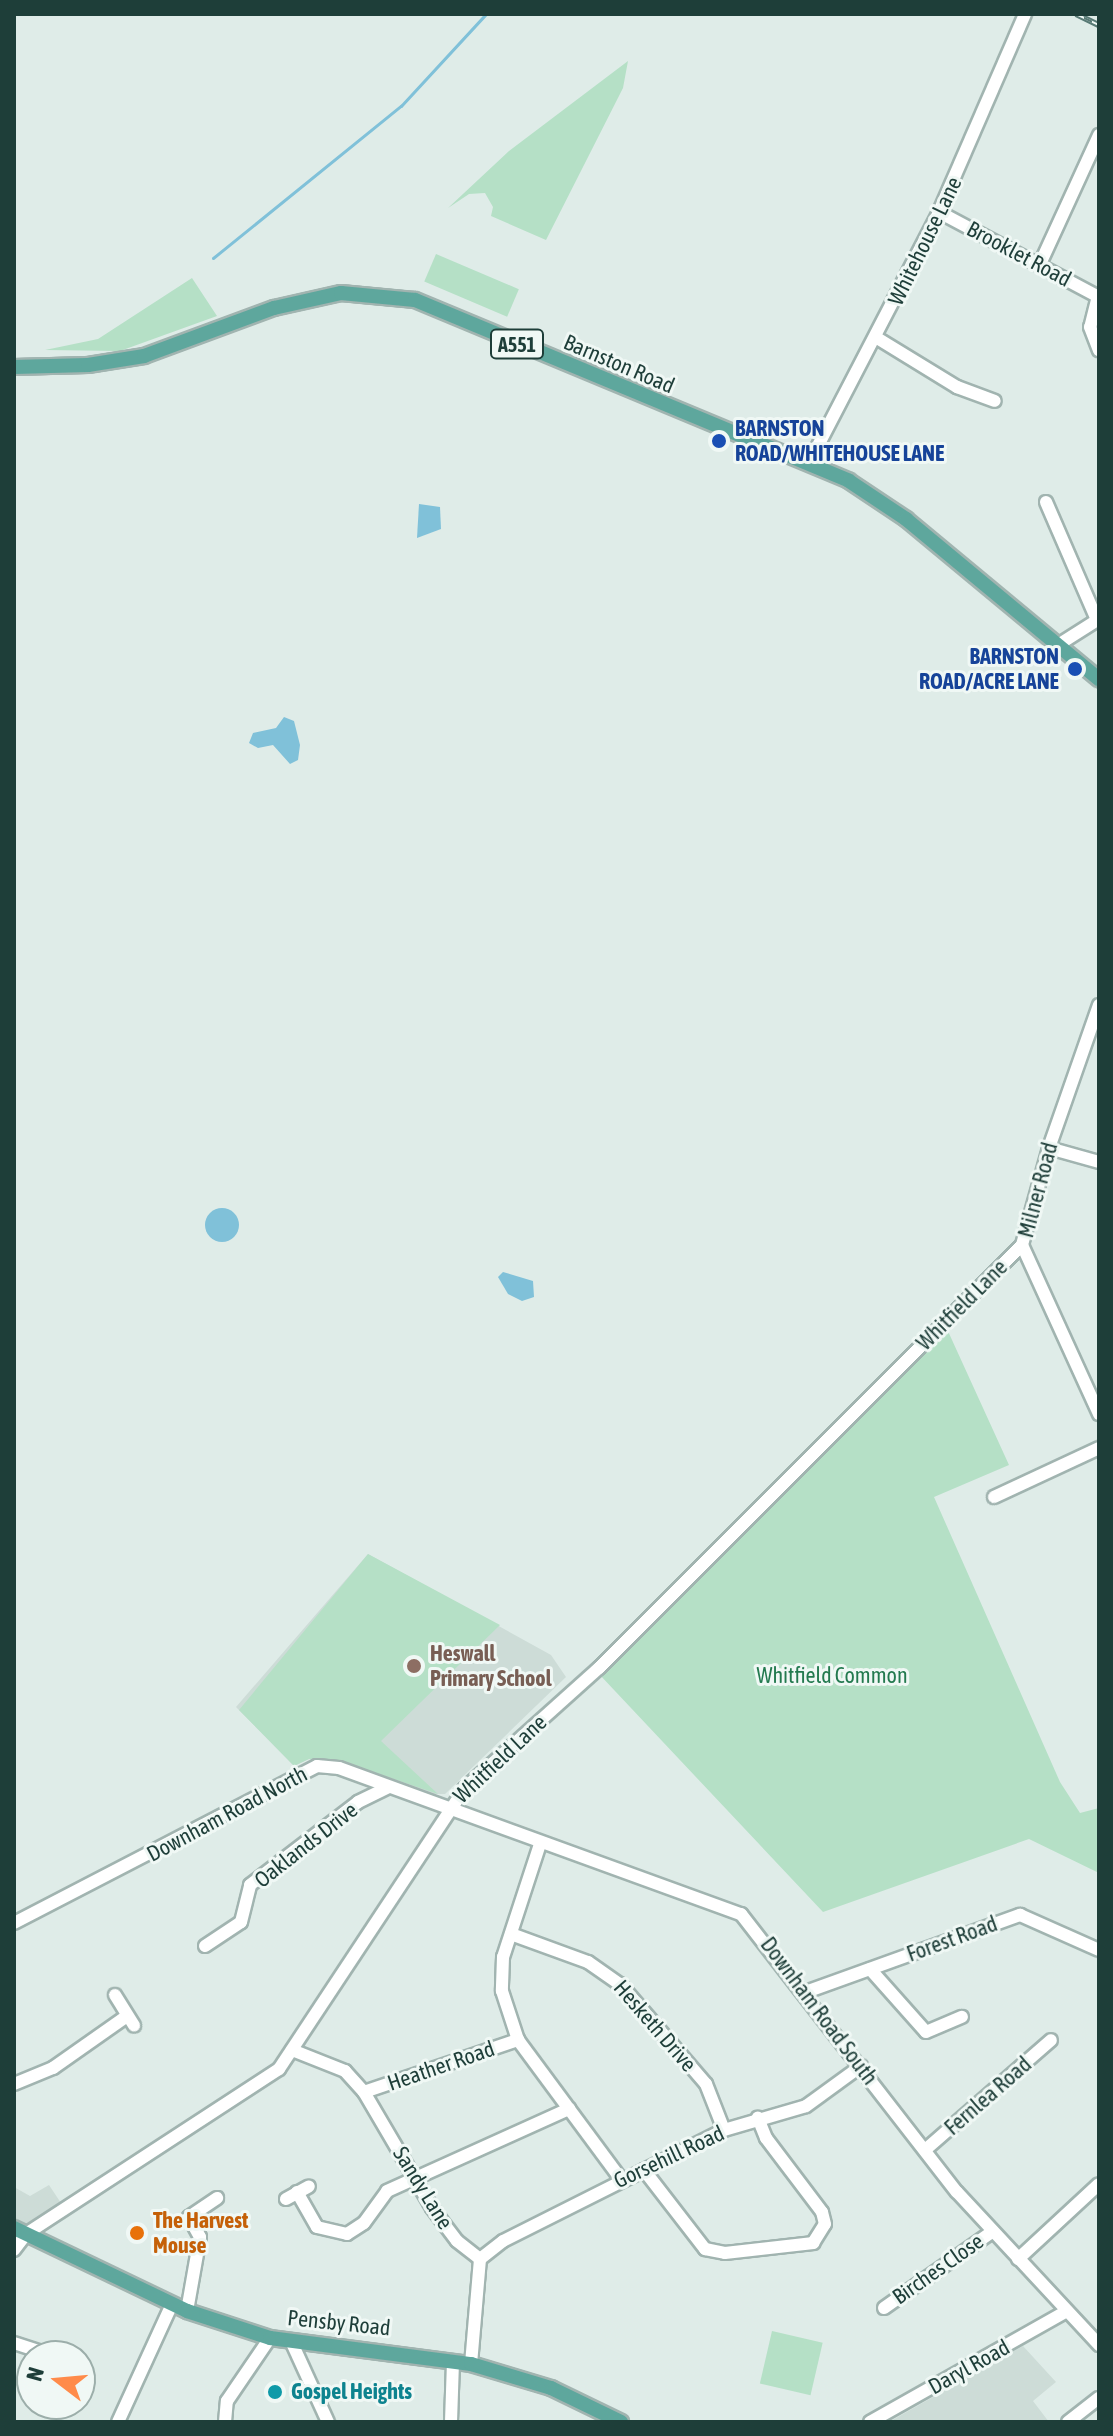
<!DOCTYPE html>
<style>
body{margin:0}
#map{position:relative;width:1113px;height:2436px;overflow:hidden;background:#dfece8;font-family:"Asap Condensed",sans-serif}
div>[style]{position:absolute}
.built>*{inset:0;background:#cddcd7}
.green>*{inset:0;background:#b5e0c6;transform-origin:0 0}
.water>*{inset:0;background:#80c1d9}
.round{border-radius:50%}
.stream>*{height:3px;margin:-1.5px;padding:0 1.5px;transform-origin:1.5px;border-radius:1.5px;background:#80c1d9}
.roads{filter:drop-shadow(2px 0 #a1b4b0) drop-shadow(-2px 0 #a1b4b0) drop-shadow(0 2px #a1b4b0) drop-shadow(0 -2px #a1b4b0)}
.minor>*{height:12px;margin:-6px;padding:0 6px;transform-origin:6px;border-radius:6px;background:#fff}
.major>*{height:14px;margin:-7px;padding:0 7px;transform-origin:7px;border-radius:7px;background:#5ea79d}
.rail>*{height:6px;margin-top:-3px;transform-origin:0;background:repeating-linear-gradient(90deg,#f0f8f5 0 9px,#587a75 0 18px);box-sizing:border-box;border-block:2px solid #587a75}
.dots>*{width:22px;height:22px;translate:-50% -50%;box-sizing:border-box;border:4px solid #f0f8f5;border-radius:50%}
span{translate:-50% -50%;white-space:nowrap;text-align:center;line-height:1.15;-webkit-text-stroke:6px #f0f8f5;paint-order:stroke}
.shield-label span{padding:2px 6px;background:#f0f8f5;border:2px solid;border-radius:6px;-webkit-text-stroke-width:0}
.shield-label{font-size:20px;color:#1e3e39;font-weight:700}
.street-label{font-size:22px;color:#1e3e39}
.transit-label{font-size:22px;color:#164399;font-weight:700}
.left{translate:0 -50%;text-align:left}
.right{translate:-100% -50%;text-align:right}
.education-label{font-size:22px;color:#785e54;font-weight:700}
.park-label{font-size:22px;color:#237a4f}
.food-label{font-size:22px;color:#c56008;font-weight:700}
.culture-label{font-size:22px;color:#0d838f;font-weight:700}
.frame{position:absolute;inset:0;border:16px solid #1e3e39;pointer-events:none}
.north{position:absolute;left:16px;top:2340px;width:80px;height:80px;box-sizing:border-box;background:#f0f8f5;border:2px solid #9caeaa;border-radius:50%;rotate:286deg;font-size:22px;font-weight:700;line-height:32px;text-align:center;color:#1e3e39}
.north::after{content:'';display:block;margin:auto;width:28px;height:36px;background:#ff8b4a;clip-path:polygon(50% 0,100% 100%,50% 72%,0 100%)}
</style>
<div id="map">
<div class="built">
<i style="clip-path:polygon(368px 1554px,551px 1655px,566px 1677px,445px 1794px,431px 1794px,340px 1761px,309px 1759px,294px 1766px,236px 1707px)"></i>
<i style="clip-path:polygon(49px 2185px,61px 2203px,14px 2238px,14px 2187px,30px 2196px)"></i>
<i style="clip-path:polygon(1023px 2346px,1056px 2382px,1033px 2401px,1049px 2422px,889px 2422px)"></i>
</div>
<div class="green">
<i style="clip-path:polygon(628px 61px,623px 88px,546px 240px,491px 216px,493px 207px,485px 193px,469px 194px,448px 208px,509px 151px)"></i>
<i style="left:436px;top:254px;width:90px;height:30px;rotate:23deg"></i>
<i style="clip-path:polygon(192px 278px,217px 316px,120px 351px,45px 350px,98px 339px)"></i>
<i style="clip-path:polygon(947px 1329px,1009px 1465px,934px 1497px,1060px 1782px,1080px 1813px,1099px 1808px,1099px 1873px,1029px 1839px,823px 1912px,599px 1674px)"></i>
<i style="clip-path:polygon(368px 1554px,500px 1625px,381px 1741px,438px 1794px,340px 1761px,309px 1759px,294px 1766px,239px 1710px)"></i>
<i style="left:772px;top:2331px;width:52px;height:54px;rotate:13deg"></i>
</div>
<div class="water">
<i style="clip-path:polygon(419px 504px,440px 507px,441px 529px,417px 538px)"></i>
<i style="clip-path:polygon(284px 717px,294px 721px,300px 745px,298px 760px,290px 764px,273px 745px,258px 748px,249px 743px,253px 733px,276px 728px)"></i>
<i class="round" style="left:205px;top:1208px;width:34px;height:34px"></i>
<i style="clip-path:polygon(503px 1272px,533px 1281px,534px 1297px,522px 1301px,508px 1294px,498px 1277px)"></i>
</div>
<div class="stream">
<i style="left:213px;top:258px;width:242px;rotate:-39deg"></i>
<i style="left:401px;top:106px;width:125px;rotate:-47.3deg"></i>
</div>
<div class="roads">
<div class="minor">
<i style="left:939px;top:212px;width:181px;rotate:28deg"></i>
<i style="left:1040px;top:264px;width:142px;rotate:-65.4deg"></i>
<i style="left:1098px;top:296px;width:32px;rotate:104deg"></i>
<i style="left:1090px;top:327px;width:25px;rotate:69deg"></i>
<i style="left:877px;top:338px;width:94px;rotate:31.5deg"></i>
<i style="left:957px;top:387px;width:40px;rotate:20.2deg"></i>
<i style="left:810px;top:461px;width:280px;rotate:-62.6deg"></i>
<i style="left:939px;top:212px;width:216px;rotate:-66.5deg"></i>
<i style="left:1046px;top:502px;width:129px;rotate:66.6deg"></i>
<i style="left:1058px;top:645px;width:49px;rotate:-32.4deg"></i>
<i style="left:1099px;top:1005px;width:151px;rotate:109.3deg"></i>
<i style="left:1049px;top:1148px;width:101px;rotate:105.6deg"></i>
<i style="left:1022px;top:1245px;width:186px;rotate:65.5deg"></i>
<i style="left:1049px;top:1148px;width:52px;rotate:15.6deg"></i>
<i style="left:994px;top:1497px;width:116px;rotate:-25deg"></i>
<i style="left:540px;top:1844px;width:119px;rotate:108.1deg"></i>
<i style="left:503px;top:1957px;width:34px;rotate:92deg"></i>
<i style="left:502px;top:1991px;width:52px;rotate:71.9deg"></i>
<i style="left:518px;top:2040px;width:173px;rotate:53.5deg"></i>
<i style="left:14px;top:1923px;width:341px;rotate:-27.4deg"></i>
<i style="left:317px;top:1766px;width:22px;rotate:5deg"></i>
<i style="left:339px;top:1768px;width:428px;rotate:20deg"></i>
<i style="left:741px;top:1914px;width:352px;rotate:52.2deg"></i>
<i style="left:957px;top:2192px;width:209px;rotate:47.1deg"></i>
<i style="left:511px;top:1934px;width:82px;rotate:20deg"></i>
<i style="left:588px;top:1962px;width:39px;rotate:35deg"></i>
<i style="left:620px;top:1984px;width:132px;rotate:49.3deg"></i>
<i style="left:706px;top:2084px;width:49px;rotate:68.6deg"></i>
<i style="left:205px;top:1946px;width:43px;rotate:-33.7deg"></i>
<i style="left:241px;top:1922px;width:38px;rotate:-76deg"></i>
<i style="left:250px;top:1885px;width:136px;rotate:-37.5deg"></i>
<i style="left:358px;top:1802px;width:34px;rotate:-26deg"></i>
<i style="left:870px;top:1969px;width:84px;rotate:48.4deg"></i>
<i style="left:926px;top:2032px;width:39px;rotate:-23deg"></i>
<i style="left:803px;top:1993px;width:231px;rotate:-19.8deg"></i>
<i style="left:1020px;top:1915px;width:86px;rotate:23.9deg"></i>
<i style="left:115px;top:1995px;width:36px;rotate:58deg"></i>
<i style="left:292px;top:2050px;width:57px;rotate:21.6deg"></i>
<i style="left:345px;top:2071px;width:28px;rotate:48deg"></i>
<i style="left:364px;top:2092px;width:134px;rotate:59.6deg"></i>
<i style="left:432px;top:2208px;width:41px;rotate:52.9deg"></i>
<i style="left:457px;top:2241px;width:29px;rotate:38deg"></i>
<i style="left:480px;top:2259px;width:105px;rotate:94.9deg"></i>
<i style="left:14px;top:2084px;width:42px;rotate:-22.3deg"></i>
<i style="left:53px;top:2068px;width:90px;rotate:-35.1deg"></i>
<i style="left:364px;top:2092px;width:163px;rotate:-18.7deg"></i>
<i style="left:925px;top:2150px;width:167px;rotate:-41.1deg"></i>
<i style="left:644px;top:2170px;width:100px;rotate:52.3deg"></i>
<i style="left:705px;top:2249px;width:20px;rotate:11deg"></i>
<i style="left:725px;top:2253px;width:89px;rotate:-6.5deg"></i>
<i style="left:813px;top:2243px;width:22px;rotate:-58deg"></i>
<i style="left:825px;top:2224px;width:12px;rotate:-104deg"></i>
<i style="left:822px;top:2212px;width:93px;rotate:-127.1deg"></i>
<i style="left:766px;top:2138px;width:22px;rotate:-112deg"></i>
<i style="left:297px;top:2192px;width:40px;rotate:60.3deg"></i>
<i style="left:317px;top:2227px;width:31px;rotate:13deg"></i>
<i style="left:347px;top:2234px;width:20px;rotate:-33deg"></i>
<i style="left:364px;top:2223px;width:39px;rotate:-54deg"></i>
<i style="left:387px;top:2191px;width:200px;rotate:-24.3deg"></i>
<i style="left:286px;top:2199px;width:26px;rotate:-29deg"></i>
<i style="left:14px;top:2250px;width:20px;rotate:-53deg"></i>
<i style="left:26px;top:2234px;width:302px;rotate:-33.1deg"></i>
<i style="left:279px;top:2069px;width:336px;rotate:-56.5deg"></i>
<i style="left:464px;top:1789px;width:181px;rotate:-41.9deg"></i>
<i style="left:599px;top:1668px;width:598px;rotate:-45deg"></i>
<i style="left:480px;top:2259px;width:29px;rotate:-38deg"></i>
<i style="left:503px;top:2241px;width:247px;rotate:-26.7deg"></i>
<i style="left:724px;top:2130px;width:85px;rotate:-16.3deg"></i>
<i style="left:806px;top:2106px;width:68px;rotate:-36deg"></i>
<i style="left:1018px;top:2259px;width:110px;rotate:-42.8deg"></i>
<i style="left:884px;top:2308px;width:133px;rotate:-35.2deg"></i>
<i style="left:187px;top:2311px;width:75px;rotate:-80deg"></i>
<i style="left:200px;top:2237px;width:23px;rotate:-119deg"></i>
<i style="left:189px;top:2217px;width:34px;rotate:-34deg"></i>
<i style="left:14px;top:2343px;width:35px;rotate:18deg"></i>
<i style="left:292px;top:2343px;width:87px;rotate:65.5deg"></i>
<i style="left:118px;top:2422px;width:130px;rotate:-65.4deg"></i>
<i style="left:225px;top:2422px;width:21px;rotate:-85deg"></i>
<i style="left:227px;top:2401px;width:76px;rotate:-55.7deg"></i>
<i style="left:451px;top:2422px;width:60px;rotate:-88.1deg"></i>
<i style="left:870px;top:2422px;width:226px;rotate:-29.4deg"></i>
<i style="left:1068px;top:2422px;width:39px;rotate:-38deg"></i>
</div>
<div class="major">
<i style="left:14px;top:367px;width:74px;rotate:-1.5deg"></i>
<i style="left:88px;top:365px;width:57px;rotate:-9.1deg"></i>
<i style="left:144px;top:356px;width:139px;rotate:-20.3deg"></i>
<i style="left:274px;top:308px;width:69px;rotate:-12.6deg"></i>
<i style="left:341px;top:293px;width:74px;rotate:5.4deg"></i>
<i style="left:415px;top:300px;width:470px;rotate:22.6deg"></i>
<i style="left:849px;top:481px;width:69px;rotate:33.7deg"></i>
<i style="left:906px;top:519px;width:251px;rotate:39.7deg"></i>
<i style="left:14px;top:2228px;width:192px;rotate:25.6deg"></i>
<i style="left:187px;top:2311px;width:87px;rotate:18deg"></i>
<i style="left:270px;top:2338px;width:203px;rotate:7.4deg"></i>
<i style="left:471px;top:2364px;width:84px;rotate:16.7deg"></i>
<i style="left:551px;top:2388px;width:78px;rotate:25.9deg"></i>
</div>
</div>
<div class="rail">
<i style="left:1076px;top:14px;width:25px;rotate:26deg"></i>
</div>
<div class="dots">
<i style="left:719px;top:441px;background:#1a4fb4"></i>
<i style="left:1075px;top:669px;background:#1a4fb4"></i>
<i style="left:414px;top:1666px;background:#8d6e63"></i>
<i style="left:137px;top:2233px;background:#e8710a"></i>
<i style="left:275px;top:2392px;background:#0f9aa8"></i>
</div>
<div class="shield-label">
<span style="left:517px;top:344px">A551</span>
</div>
<div class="street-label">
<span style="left:925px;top:241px;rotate:-64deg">Whitehouse Lane</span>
<span style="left:1019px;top:254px;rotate:28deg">Brooklet Road</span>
<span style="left:619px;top:364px;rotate:23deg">Barnston Road</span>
<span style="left:1038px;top:1190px;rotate:-75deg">Milner Road</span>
<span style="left:962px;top:1305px;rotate:-45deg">Whitfield Lane</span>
<span style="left:500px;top:1759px;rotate:-43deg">Whitfield Lane</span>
<span style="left:227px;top:1814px;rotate:-28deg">Downham Road North</span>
<span style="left:306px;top:1845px;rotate:-38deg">Oaklands Drive</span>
<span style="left:952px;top:1939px;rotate:-20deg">Forest Road</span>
<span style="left:819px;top:2011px;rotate:53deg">Downham Road South</span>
<span style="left:655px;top:2026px;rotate:49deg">Hesketh Drive</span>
<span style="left:441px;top:2066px;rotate:-19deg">Heather Road</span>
<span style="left:988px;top:2096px;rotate:-41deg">Fernlea Road</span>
<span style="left:669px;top:2157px;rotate:-25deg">Gorsehill Road</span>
<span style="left:423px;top:2188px;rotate:58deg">Sandy Lane</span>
<span style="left:938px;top:2269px;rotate:-35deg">Birches Close</span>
<span style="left:339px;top:2323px;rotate:6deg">Pensby Road</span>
<span style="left:969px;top:2367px;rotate:-29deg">Daryl Road</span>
</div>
<div class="transit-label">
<span class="left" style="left:735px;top:441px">BARNSTON<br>ROAD/WHITEHOUSE LANE</span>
<span class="right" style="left:1059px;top:669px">BARNSTON<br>ROAD/ACRE LANE</span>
</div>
<div class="education-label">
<span class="left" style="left:430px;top:1666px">Heswall<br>Primary School</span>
</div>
<div class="park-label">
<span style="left:832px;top:1676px">Whitfield Common</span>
</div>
<div class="food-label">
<span class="left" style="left:153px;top:2233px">The Harvest<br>Mouse</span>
</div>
<div class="culture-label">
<span class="left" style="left:291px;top:2392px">Gospel Heights</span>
</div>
<div class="frame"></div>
<div class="north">N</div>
</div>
